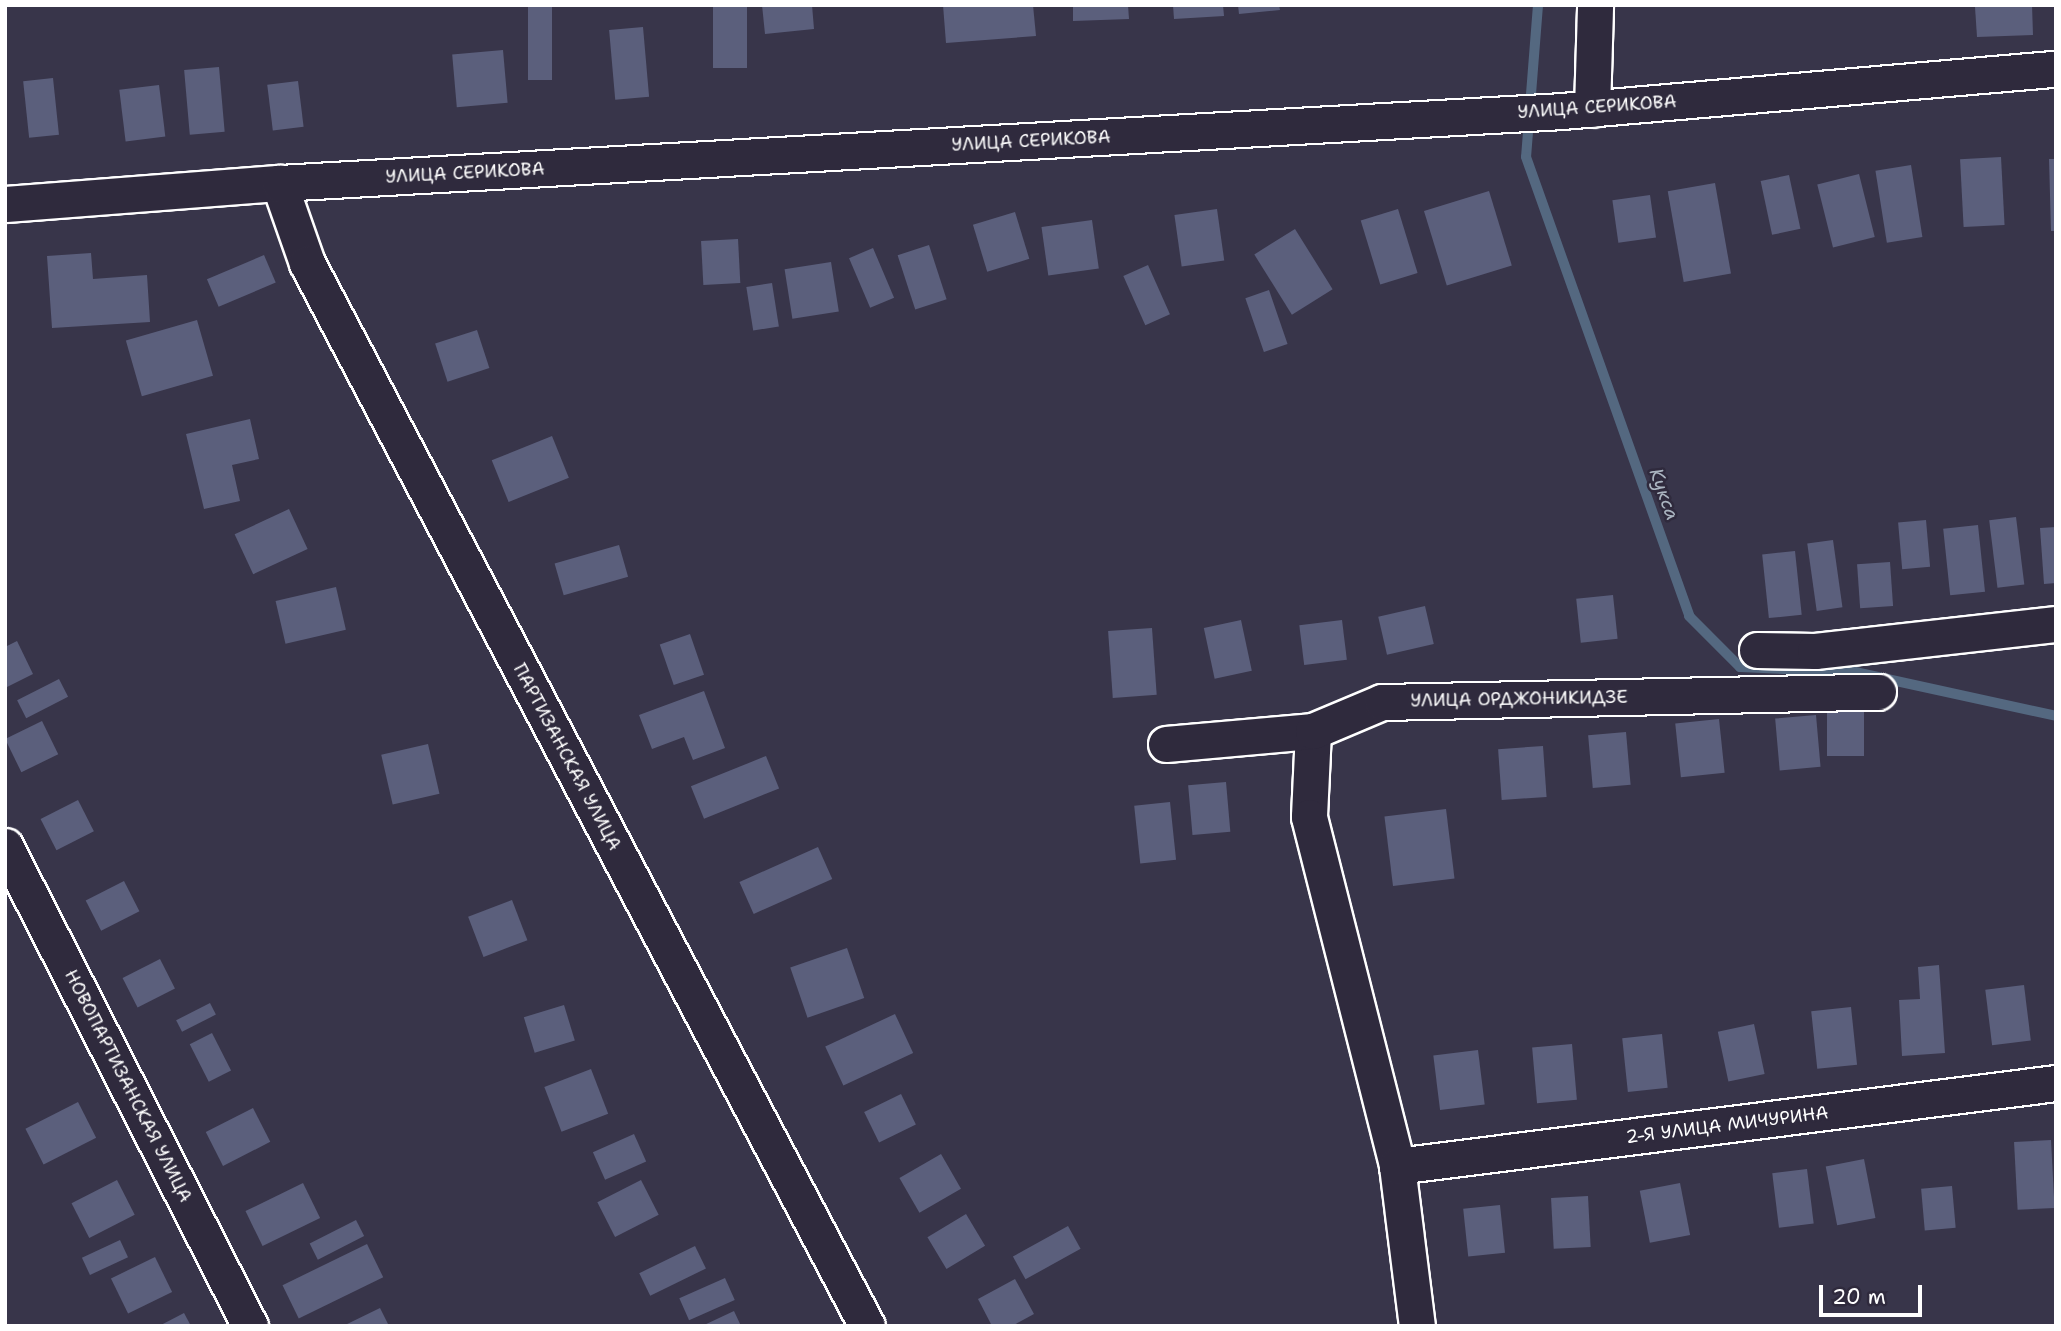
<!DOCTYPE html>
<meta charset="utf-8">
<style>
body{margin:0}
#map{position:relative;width:2061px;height:1331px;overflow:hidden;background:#38354a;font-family:"Shantell Sans",sans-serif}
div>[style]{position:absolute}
.stream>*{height:10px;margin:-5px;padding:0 5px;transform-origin:5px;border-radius:5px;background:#546880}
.building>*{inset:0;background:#5b5f7c;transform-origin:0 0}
.roads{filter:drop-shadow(2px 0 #fff) drop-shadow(-2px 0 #fff) drop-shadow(0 2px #fff) drop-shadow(0 -2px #fff)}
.minor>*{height:35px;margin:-17.5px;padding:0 17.5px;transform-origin:17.5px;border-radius:17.5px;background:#2f2a3d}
span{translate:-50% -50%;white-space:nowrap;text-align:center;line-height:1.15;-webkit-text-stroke:5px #2f2a3d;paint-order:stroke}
.street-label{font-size:18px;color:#fff}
.water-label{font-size:19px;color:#aab4c0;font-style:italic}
.frame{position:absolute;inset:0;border:7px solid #fff;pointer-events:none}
.scale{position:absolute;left:1819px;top:1285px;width:103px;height:32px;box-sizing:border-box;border:4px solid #fff;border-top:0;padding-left:9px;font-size:21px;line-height:24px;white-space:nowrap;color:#fff;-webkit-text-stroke:5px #2f2a3d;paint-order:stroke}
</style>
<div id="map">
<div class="stream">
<i style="left:1538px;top:5px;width:152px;rotate:94.5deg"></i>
<i style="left:1526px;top:157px;width:487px;rotate:70.4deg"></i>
<i style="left:1689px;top:616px;width:72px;rotate:45deg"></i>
<i style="left:1740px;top:667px;width:115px;rotate:2.5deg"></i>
<i style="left:1855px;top:672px;width:206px;rotate:12.3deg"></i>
</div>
<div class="building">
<i style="left:528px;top:5px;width:24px;height:75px"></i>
<i style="left:713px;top:5px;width:34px;height:63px"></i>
<i style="clip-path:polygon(762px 5px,812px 5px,814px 29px,765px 34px)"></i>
<i style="clip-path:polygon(943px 5px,1033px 5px,1036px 36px,946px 43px)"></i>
<i style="clip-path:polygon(1073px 5px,1128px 5px,1129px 19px,1073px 21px)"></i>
<i style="clip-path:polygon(1173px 5px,1223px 5px,1224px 16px,1174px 19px)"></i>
<i style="clip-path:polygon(1238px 5px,1279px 5px,1280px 10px,1239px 14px)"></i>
<i style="clip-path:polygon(2028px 5px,2032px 5px,2033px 35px,1977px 37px,1975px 7px)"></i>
<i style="left:643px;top:27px;width:70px;height:34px;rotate:85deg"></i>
<i style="left:503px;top:50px;width:53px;height:51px;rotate:85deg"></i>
<i style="left:219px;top:67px;width:65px;height:35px;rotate:85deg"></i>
<i style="left:53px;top:78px;width:57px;height:30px;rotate:84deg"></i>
<i style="left:298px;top:81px;width:46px;height:31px;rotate:83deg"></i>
<i style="left:159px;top:85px;width:52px;height:40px;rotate:83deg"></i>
<i style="left:2001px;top:157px;width:68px;height:41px;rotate:87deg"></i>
<i style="clip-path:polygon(2049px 159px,2056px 159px,2056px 231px,2051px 231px)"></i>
<i style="left:1911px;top:165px;width:73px;height:36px;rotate:81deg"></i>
<i style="left:1859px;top:174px;width:65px;height:43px;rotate:76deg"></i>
<i style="left:1789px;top:175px;width:55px;height:29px;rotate:78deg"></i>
<i style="left:1715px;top:183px;width:92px;height:48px;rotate:80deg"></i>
<i style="left:1489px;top:191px;width:78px;height:68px;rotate:73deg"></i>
<i style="left:1650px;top:195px;width:43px;height:38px;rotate:82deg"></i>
<i style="left:1217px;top:209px;width:52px;height:43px;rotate:82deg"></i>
<i style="left:1398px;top:209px;width:67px;height:39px;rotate:73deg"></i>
<i style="left:1015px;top:212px;width:49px;height:44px;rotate:73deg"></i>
<i style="left:1092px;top:220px;width:49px;height:51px;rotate:82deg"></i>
<i style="left:1295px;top:229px;width:71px;height:48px;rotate:58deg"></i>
<i style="left:738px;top:239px;width:44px;height:37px;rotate:87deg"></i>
<i style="left:929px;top:245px;width:57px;height:33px;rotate:72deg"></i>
<i style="left:873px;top:248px;width:54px;height:26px;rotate:67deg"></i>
<i style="clip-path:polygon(91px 253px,93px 279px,147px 275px,150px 322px,52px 328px,47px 256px)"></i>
<i style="left:264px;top:255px;width:30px;height:62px;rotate:67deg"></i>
<i style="left:831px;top:262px;width:50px;height:47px;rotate:81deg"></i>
<i style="left:1148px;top:265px;width:54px;height:27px;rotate:66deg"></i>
<i style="left:772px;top:283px;width:44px;height:26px;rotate:81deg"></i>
<i style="left:1269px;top:290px;width:57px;height:25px;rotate:71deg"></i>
<i style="left:197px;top:320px;width:58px;height:74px;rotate:74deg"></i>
<i style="left:477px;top:330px;width:40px;height:44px;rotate:72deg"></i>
<i style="clip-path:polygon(250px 419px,259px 459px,232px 465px,240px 501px,204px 509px,186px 434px)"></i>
<i style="left:552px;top:436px;width:45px;height:65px;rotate:68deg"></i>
<i style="left:289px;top:509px;width:44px;height:60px;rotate:65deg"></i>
<i style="left:2016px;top:517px;width:68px;height:27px;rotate:83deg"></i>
<i style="left:1926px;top:520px;width:47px;height:28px;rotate:85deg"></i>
<i style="left:1978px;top:525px;width:67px;height:35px;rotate:84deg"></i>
<i style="clip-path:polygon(2056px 527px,2056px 583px,2044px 584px,2040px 528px)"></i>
<i style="left:1833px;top:540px;width:68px;height:26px;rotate:82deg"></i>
<i style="left:619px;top:545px;width:33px;height:67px;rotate:74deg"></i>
<i style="left:1795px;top:551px;width:64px;height:33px;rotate:84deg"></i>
<i style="left:1890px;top:562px;width:44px;height:33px;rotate:86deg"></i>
<i style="left:336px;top:587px;width:44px;height:62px;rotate:77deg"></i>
<i style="left:1613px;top:595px;width:44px;height:37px;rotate:84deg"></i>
<i style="left:1425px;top:606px;width:39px;height:48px;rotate:77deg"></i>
<i style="left:1241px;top:620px;width:52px;height:38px;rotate:78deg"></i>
<i style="left:1342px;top:620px;width:40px;height:43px;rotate:83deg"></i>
<i style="left:1152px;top:628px;width:67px;height:44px;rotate:86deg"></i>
<i style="left:690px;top:634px;width:43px;height:32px;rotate:71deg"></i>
<i style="clip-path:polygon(17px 641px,33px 674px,5px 688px,5px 647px)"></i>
<i style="left:59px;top:679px;width:20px;height:47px;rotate:63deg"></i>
<i style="clip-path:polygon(704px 691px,725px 748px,693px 760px,684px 737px,652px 749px,639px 715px)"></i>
<i style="left:1864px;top:711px;width:45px;height:37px;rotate:90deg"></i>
<i style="left:1816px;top:715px;width:52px;height:41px;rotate:85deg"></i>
<i style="left:1719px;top:719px;width:54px;height:44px;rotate:84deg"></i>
<i style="left:42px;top:721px;width:37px;height:41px;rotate:64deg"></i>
<i style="left:1626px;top:732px;width:53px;height:38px;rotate:85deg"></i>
<i style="left:428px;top:744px;width:51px;height:48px;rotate:77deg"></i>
<i style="left:1543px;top:746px;width:51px;height:45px;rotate:86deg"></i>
<i style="left:766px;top:756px;width:35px;height:81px;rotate:68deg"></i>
<i style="left:1226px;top:782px;width:50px;height:38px;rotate:85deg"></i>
<i style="left:78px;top:800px;width:35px;height:42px;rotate:63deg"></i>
<i style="left:1170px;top:802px;width:58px;height:36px;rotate:84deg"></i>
<i style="left:1446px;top:809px;width:70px;height:62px;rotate:83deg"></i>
<i style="left:818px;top:847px;width:35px;height:86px;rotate:66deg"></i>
<i style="left:124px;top:881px;width:34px;height:43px;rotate:63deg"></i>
<i style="left:512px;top:900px;width:43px;height:47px;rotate:69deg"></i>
<i style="left:847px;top:948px;width:53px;height:60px;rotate:71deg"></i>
<i style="left:160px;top:959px;width:33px;height:42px;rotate:63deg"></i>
<i style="clip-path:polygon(1939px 965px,1945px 1053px,1902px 1056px,1899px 1000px,1920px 999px,1918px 967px)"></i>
<i style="left:2024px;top:985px;width:56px;height:39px;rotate:83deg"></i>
<i style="left:210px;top:1003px;width:13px;height:38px;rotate:63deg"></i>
<i style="left:564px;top:1005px;width:37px;height:42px;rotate:73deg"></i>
<i style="left:1851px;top:1007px;width:58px;height:40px;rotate:84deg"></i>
<i style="left:895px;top:1014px;width:43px;height:77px;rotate:65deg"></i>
<i style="left:1754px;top:1024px;width:51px;height:37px;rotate:78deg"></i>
<i style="left:212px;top:1033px;width:42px;height:25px;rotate:63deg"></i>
<i style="left:1662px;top:1034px;width:54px;height:40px;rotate:84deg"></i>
<i style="left:1572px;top:1044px;width:56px;height:40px;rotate:85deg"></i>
<i style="left:1478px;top:1050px;width:55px;height:45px;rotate:83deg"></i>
<i style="left:591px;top:1069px;width:48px;height:50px;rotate:69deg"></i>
<i style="left:901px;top:1094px;width:34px;height:41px;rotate:64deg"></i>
<i style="left:78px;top:1102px;width:40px;height:59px;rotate:63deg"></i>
<i style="left:253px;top:1108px;width:38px;height:53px;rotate:63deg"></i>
<i style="left:634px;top:1134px;width:30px;height:45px;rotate:66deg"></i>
<i style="left:2051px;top:1140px;width:68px;height:37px;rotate:87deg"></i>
<i style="left:941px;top:1154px;width:40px;height:48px;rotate:60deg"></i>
<i style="left:1864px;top:1159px;width:60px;height:39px;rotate:79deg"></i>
<i style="left:1807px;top:1169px;width:55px;height:35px;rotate:83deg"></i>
<i style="left:117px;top:1180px;width:39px;height:51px;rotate:63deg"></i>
<i style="left:641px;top:1180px;width:39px;height:49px;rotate:63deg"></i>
<i style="left:303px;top:1183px;width:39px;height:64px;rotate:64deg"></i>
<i style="left:1680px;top:1183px;width:53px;height:41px;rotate:79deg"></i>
<i style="left:1952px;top:1186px;width:42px;height:31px;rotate:85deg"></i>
<i style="left:1588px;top:1196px;width:51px;height:37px;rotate:87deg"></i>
<i style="left:1500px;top:1205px;width:48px;height:37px;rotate:84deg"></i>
<i style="left:966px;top:1214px;width:37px;height:45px;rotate:59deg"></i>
<i style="left:356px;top:1220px;width:18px;height:52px;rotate:63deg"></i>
<i style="left:1068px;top:1226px;width:26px;height:63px;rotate:61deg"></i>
<i style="left:120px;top:1240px;width:19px;height:42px;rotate:65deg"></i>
<i style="left:367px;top:1244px;width:37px;height:94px;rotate:64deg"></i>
<i style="left:695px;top:1246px;width:25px;height:62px;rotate:64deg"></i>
<i style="left:155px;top:1257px;width:39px;height:49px;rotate:64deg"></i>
<i style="left:725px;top:1278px;width:24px;height:50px;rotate:66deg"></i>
<i style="clip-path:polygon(1015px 1279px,1034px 1314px,1012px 1326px,992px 1326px,978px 1299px)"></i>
<i style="clip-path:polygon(380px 1308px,388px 1324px,343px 1326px)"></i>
<i style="clip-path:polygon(734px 1311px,741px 1326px,702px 1326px)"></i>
<i style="clip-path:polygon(184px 1313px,191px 1326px,159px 1326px)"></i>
</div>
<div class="roads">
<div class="minor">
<i style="left:1592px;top:109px;width:104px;rotate:-88.3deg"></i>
<i style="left:279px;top:183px;width:85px;rotate:70.7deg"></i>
<i style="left:307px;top:263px;width:1201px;rotate:62.22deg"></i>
<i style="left:5px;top:204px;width:275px;rotate:-4.4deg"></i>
<i style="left:279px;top:183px;width:1285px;rotate:-3.21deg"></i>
<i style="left:1562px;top:111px;width:496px;rotate:-4.9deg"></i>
<i style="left:1757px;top:650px;width:58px;rotate:1deg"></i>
<i style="left:1815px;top:651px;width:243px;rotate:-6.4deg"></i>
<i style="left:1313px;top:731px;width:86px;rotate:92.7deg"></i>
<i style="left:1309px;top:817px;width:360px;rotate:75.8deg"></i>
<i style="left:1397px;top:1166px;width:161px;rotate:82.9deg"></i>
<i style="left:1166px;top:744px;width:148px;rotate:-5.1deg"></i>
<i style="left:1313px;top:731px;width:75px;rotate:-22.8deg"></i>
<i style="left:1382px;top:702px;width:496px;rotate:-1.2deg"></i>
<i style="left:5px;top:846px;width:539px;rotate:62.96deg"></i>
<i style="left:1397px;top:1166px;width:664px;rotate:-7.18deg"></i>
</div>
</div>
<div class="street-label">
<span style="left:1597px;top:107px;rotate:-4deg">УЛИЦА СЕРИКОВА</span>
<span style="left:1031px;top:141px;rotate:-3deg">УЛИЦА СЕРИКОВА</span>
<span style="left:465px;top:173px;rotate:-3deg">УЛИЦА СЕРИКОВА</span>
<span style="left:1519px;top:699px;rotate:-1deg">УЛИЦА ОРДЖОНИКИДЗЕ</span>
<span style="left:567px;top:757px;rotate:62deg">ПАРТИЗАНСКАЯ УЛИЦА</span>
<span style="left:128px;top:1086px;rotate:63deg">НОВОПАРТИЗАНСКАЯ УЛИЦА</span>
<span style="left:1727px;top:1125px;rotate:-7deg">2-Я УЛИЦА МИЧУРИНА</span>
</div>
<div class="water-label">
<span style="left:1664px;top:494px;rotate:70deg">Кукса</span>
</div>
<div class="frame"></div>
<div class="scale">20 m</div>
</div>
